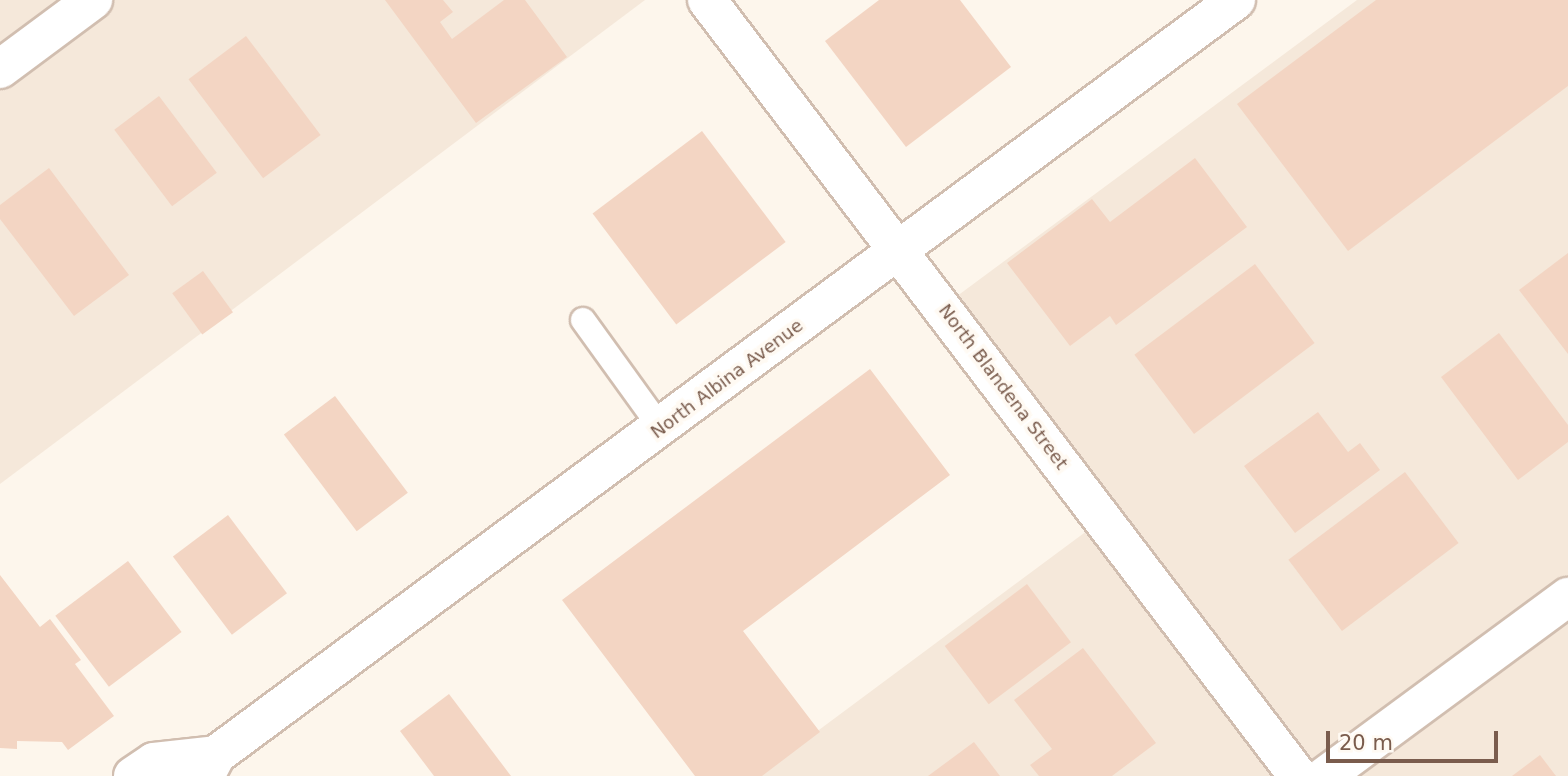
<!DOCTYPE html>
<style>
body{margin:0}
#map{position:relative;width:1568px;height:776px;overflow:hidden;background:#fdf6ec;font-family:"DejaVu Sans",sans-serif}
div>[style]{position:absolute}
.residential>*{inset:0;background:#f5e8da}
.building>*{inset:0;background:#f3d5c3;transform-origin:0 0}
.roads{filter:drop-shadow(2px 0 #d1beb0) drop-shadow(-2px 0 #d1beb0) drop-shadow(0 2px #d1beb0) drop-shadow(0 -2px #d1beb0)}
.service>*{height:24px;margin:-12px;padding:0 12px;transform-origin:12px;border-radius:12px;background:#fff}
.minor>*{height:38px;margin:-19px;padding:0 19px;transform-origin:19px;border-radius:19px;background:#fff}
.tertiary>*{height:38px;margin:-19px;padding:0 19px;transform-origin:19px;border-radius:19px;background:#fff}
span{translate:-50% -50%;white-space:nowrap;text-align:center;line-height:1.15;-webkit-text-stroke:7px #fffaf3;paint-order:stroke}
.street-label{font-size:18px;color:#7a5c4d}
.scale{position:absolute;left:1326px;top:731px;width:172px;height:32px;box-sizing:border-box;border:4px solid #7a5c4d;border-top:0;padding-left:9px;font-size:21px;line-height:24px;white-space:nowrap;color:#7a5c4d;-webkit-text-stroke:5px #fffaf3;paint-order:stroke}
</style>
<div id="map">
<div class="residential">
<i style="clip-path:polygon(0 0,645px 0,0 484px)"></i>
<i style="clip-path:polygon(1357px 0,1568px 0,1568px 776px,757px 776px,1107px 516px,945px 305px)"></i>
</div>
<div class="building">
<i style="clip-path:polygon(385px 0,443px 0,453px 12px,440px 22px,452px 39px,504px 0,525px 0,567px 57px,476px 123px)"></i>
<i style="clip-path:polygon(879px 0,960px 0,1011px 67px,906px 147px,825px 41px)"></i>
<i style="clip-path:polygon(1376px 0,1568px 0,1568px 86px,1348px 251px,1237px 104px)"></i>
<i style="left:246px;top:36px;width:124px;height:72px;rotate:53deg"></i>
<i style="left:159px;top:96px;width:96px;height:56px;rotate:53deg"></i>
<i style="left:702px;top:131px;width:139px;height:137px;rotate:53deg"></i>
<i style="clip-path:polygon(1195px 158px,1247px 227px,1116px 325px,1110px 316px,1070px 346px,1007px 263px,1092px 199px,1110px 222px)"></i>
<i style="clip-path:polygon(49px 168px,129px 275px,74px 316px,0 219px,0 205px)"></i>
<i style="clip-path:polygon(1568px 253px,1568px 354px,1519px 290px)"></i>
<i style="left:1255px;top:264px;width:99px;height:151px;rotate:53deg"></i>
<i style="left:203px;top:271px;width:51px;height:38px;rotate:54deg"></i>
<i style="clip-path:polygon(1499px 333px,1568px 425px,1568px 442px,1518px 480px,1441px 377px)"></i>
<i style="clip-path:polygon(870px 369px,950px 475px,743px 631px,820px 732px,762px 776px,695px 776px,562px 600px)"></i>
<i style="left:335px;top:396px;width:121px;height:64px;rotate:53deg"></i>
<i style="clip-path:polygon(1318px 412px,1348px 452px,1360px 443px,1380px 470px,1295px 533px,1244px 466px)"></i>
<i style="left:1405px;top:472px;width:89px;height:146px;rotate:53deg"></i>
<i style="left:228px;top:515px;width:98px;height:69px;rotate:53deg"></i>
<i style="left:128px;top:561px;width:89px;height:91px;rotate:53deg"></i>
<i style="clip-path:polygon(0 575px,40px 627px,50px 619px,81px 660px,75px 664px,114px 716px,68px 750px,62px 742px,17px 741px,17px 749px,0 748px)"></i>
<i style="left:1027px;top:584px;width:73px;height:103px;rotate:53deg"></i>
<i style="clip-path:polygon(1083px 648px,1156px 743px,1112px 776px,1039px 776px,1030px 765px,1052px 749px,1014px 700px)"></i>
<i style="clip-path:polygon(449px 694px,511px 776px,434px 776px,400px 731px)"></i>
<i style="clip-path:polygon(974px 742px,1000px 776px,928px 776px)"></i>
<i style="clip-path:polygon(1540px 755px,1556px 776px,1512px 776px)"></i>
</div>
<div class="roads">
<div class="service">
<i style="left:583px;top:320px;width:133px;rotate:54.2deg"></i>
</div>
<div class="minor">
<i style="left:707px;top:0;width:975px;rotate:52.71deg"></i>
<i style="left:0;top:69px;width:116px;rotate:-36.6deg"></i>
<i style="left:1325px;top:776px;width:302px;rotate:-36.4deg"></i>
</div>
<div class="tertiary">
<i style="left:133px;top:776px;width:25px;rotate:-34deg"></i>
<i style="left:154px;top:762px;width:62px;rotate:-6.4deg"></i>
<i style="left:205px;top:776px;width:24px;rotate:-62deg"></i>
<i style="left:216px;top:755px;width:1269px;rotate:-36.51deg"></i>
</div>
</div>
<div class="street-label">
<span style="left:727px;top:379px;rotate:-37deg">North Albina Avenue</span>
<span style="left:1003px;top:387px;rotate:53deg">North Blandena Street</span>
</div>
<div class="scale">20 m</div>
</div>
